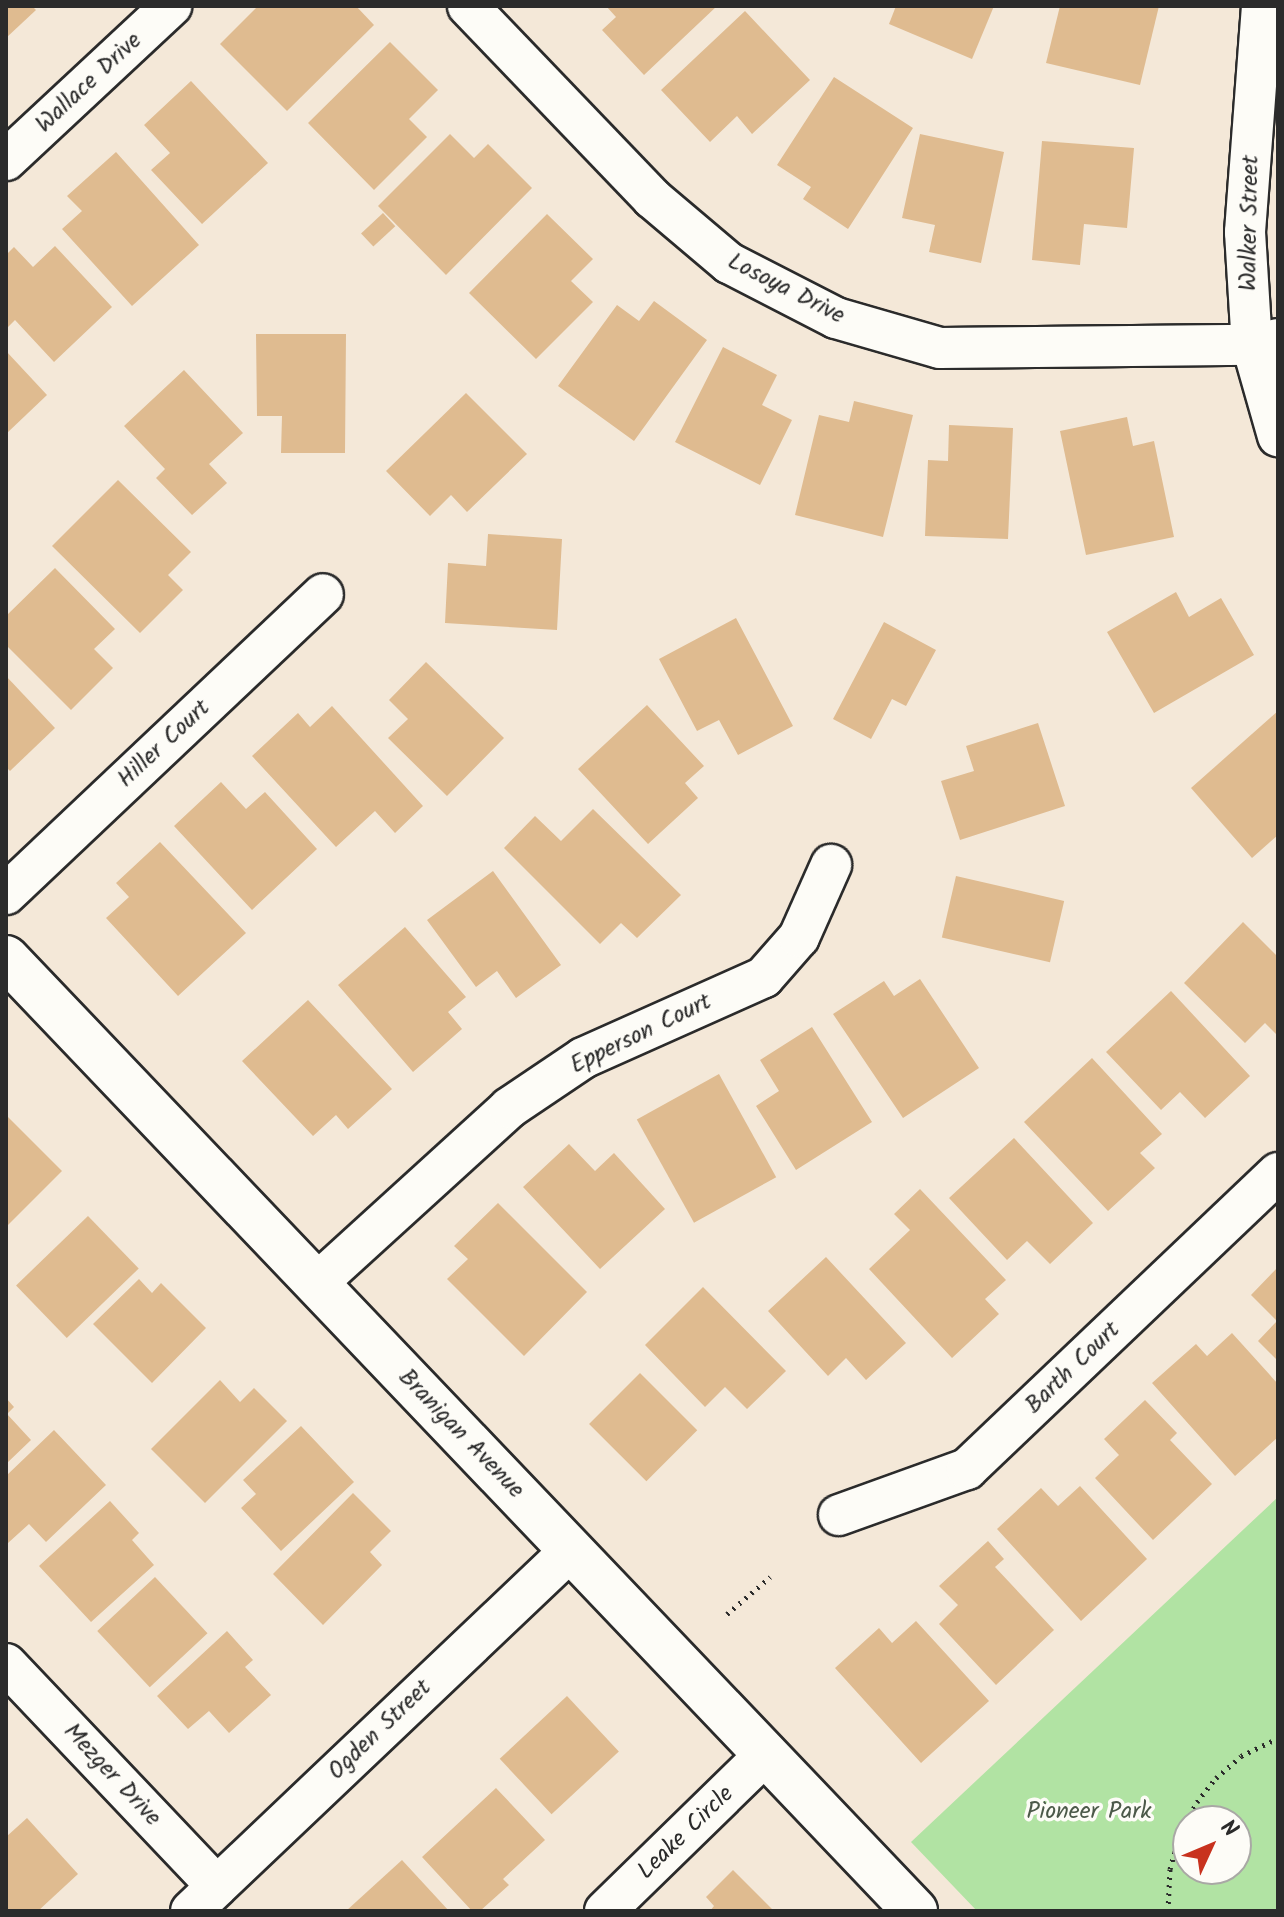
<!DOCTYPE html>
<style>
body{margin:0}
#map{position:relative;width:1284px;height:1917px;overflow:hidden;background:#f4e8d8;font-family:Kalam,sans-serif}
div>[style]{position:absolute}
.green>*{inset:0;background:#b1e3a3}
.building>*{inset:0;background:#dfbb90;transform-origin:0 0}
.path>*{height:5px;margin-top:-2.5px;transform-origin:0;background:repeating-linear-gradient(90deg,#2b2b2b 0 2px,transparent 0 8px)}
.roads{filter:drop-shadow(2px 0 #2b2b2b) drop-shadow(-2px 0 #2b2b2b) drop-shadow(0 2px #2b2b2b) drop-shadow(0 -2px #2b2b2b)}
.street>*{height:40px;margin:-20px;padding:0 20px;transform-origin:20px;border-radius:20px;background:#fdfcf7}
.secondary>*{height:44px;margin:-22px;padding:0 22px;transform-origin:22px;border-radius:22px;background:#fdfcf7}
span{translate:-50% -50%;white-space:nowrap;text-align:center;line-height:1.15;-webkit-text-stroke:7px #fdfcf7;paint-order:stroke}
.street-label{font-size:24px;color:#2b2b2b}
.park-label{font-size:24px;color:#4c5949}
.frame{position:absolute;inset:0;border:8px solid #2b2b2b;pointer-events:none}
.north{position:absolute;left:1172px;top:1805px;width:80px;height:80px;box-sizing:border-box;background:#fdfcf7;border:2px solid #a9a8a5;border-radius:50%;rotate:46deg;font-size:22px;font-weight:700;line-height:32px;text-align:center;color:#2b2b2b}
.north::after{content:'';display:block;margin:auto;width:28px;height:36px;background:#c8321e;clip-path:polygon(50% 0,100% 100%,50% 72%,0 100%)}
</style>
<div id="map">
<div class="green">
<i style="clip-path:polygon(evenodd,1278px 1497px,1278px 1911px,977px 1911px,911px 1842px,1278px 1497px,1188px 1821px,1236px 1821px,1236px 1869px,1188px 1869px,1188px 1821px)"></i>
</div>
<div class="building">
<i style="clip-path:polygon(6px 6px,32px 6px,36px 10px,6px 38px)"></i>
<i style="clip-path:polygon(258px 6px,356px 6px,374px 25px,287px 111px,220px 44px)"></i>
<i style="clip-path:polygon(606px 6px,717px 6px,644px 75px,602px 30px,616px 17px)"></i>
<i style="clip-path:polygon(896px 6px,994px 6px,972px 59px,889px 24px)"></i>
<i style="clip-path:polygon(1060px 6px,1159px 6px,1140px 85px,1046px 63px)"></i>
<i style="clip-path:polygon(745px 11px,810px 80px,752px 134px,737px 116px,710px 142px,661px 90px)"></i>
<i style="clip-path:polygon(390px 42px,438px 90px,409px 119px,427px 137px,374px 190px,308px 123px)"></i>
<i style="clip-path:polygon(834px 77px,913px 128px,848px 229px,803px 199px,811px 187px,777px 165px)"></i>
<i style="clip-path:polygon(191px 81px,268px 163px,202px 224px,151px 170px,170px 153px,144px 125px)"></i>
<i style="clip-path:polygon(450px 134px,474px 158px,488px 144px,532px 188px,446px 275px,378px 206px)"></i>
<i style="clip-path:polygon(920px 134px,1004px 152px,981px 263px,929px 252px,935px 225px,902px 218px)"></i>
<i style="clip-path:polygon(1042px 141px,1134px 148px,1127px 228px,1084px 224px,1080px 265px,1032px 260px)"></i>
<i style="clip-path:polygon(116px 152px,199px 245px,132px 306px,62px 229px,82px 211px,67px 196px)"></i>
<i style="left:383px;top:213px;width:18px;height:30px;rotate:47deg"></i>
<i style="clip-path:polygon(547px 214px,593px 259px,571px 281px,593px 302px,536px 359px,469px 293px)"></i>
<i style="clip-path:polygon(55px 246px,112px 307px,54px 362px,15px 320px,8px 327px,6px 324px,6px 255px,14px 247px,33px 267px)"></i>
<i style="clip-path:polygon(654px 301px,707px 340px,634px 441px,558px 386px,617px 305px,639px 321px)"></i>
<i style="clip-path:polygon(256px 334px,346px 334px,345px 453px,281px 453px,282px 416px,257px 416px)"></i>
<i style="clip-path:polygon(723px 347px,777px 375px,762px 405px,792px 420px,760px 485px,675px 442px)"></i>
<i style="clip-path:polygon(6px 351px,47px 395px,6px 434px)"></i>
<i style="clip-path:polygon(184px 370px,243px 433px,209px 464px,227px 483px,192px 515px,156px 478px,165px 469px,124px 426px)"></i>
<i style="clip-path:polygon(466px 393px,527px 454px,467px 512px,451px 495px,430px 516px,386px 471px)"></i>
<i style="clip-path:polygon(854px 401px,913px 415px,883px 537px,795px 515px,819px 415px,849px 422px)"></i>
<i style="clip-path:polygon(1127px 417px,1133px 446px,1154px 441px,1174px 537px,1086px 555px,1060px 431px)"></i>
<i style="clip-path:polygon(949px 425px,1013px 428px,1008px 539px,925px 536px,928px 460px,948px 461px)"></i>
<i style="clip-path:polygon(118px 480px,191px 552px,168px 575px,183px 590px,140px 633px,52px 546px)"></i>
<i style="clip-path:polygon(488px 534px,562px 539px,557px 630px,445px 623px,448px 563px,486px 566px)"></i>
<i style="clip-path:polygon(55px 568px,115px 629px,94px 649px,113px 668px,71px 710px,6px 645px,6px 616px)"></i>
<i style="clip-path:polygon(1176px 592px,1189px 617px,1221px 598px,1254px 655px,1154px 713px,1107px 632px)"></i>
<i style="clip-path:polygon(736px 618px,793px 726px,738px 755px,719px 720px,697px 731px,659px 659px)"></i>
<i style="clip-path:polygon(884px 622px,936px 650px,906px 706px,892px 699px,871px 739px,833px 719px)"></i>
<i style="clip-path:polygon(426px 662px,504px 738px,447px 796px,388px 738px,408px 719px,389px 700px)"></i>
<i style="clip-path:polygon(6px 676px,55px 728px,10px 771px,6px 767px)"></i>
<i style="clip-path:polygon(647px 705px,704px 766px,685px 783px,698px 798px,648px 844px,578px 769px)"></i>
<i style="clip-path:polygon(332px 706px,423px 806px,395px 833px,375px 811px,336px 847px,252px 756px,298px 713px,310px 727px)"></i>
<i style="clip-path:polygon(1278px 711px,1278px 835px,1252px 858px,1191px 788px)"></i>
<i style="clip-path:polygon(1038px 723px,1065px 806px,960px 840px,941px 781px,974px 771px,966px 746px)"></i>
<i style="clip-path:polygon(221px 782px,246px 809px,265px 792px,317px 849px,252px 910px,174px 826px)"></i>
<i style="clip-path:polygon(593px 809px,681px 895px,637px 938px,621px 923px,600px 944px,504px 848px,535px 816px,561px 841px)"></i>
<i style="clip-path:polygon(160px 842px,246px 933px,178px 996px,106px 918px,129px 897px,116px 883px)"></i>
<i style="clip-path:polygon(493px 871px,561px 965px,516px 998px,497px 971px,476px 987px,427px 920px)"></i>
<i style="left:956px;top:876px;width:111px;height:63px;rotate:13deg"></i>
<i style="clip-path:polygon(1243px 922px,1278px 957px,1278px 1036px,1265px 1023px,1245px 1043px,1184px 983px)"></i>
<i style="clip-path:polygon(405px 927px,466px 997px,448px 1012px,462px 1029px,413px 1072px,338px 985px)"></i>
<i style="clip-path:polygon(920px 979px,979px 1068px,903px 1118px,833px 1014px,884px 981px,894px 996px)"></i>
<i style="clip-path:polygon(1171px 991px,1250px 1076px,1205px 1118px,1180px 1092px,1161px 1110px,1106px 1052px)"></i>
<i style="clip-path:polygon(308px 1000px,392px 1089px,348px 1129px,336px 1115px,313px 1136px,242px 1061px)"></i>
<i style="clip-path:polygon(812px 1027px,872px 1122px,796px 1170px,756px 1106px,779px 1091px,760px 1060px)"></i>
<i style="clip-path:polygon(1092px 1058px,1162px 1134px,1140px 1153px,1155px 1168px,1108px 1211px,1024px 1122px)"></i>
<i style="left:719px;top:1074px;width:118px;height:94px;rotate:61deg"></i>
<i style="clip-path:polygon(6px 1115px,62px 1171px,6px 1227px)"></i>
<i style="clip-path:polygon(1014px 1138px,1093px 1223px,1050px 1264px,1027px 1241px,1007px 1260px,949px 1198px)"></i>
<i style="clip-path:polygon(569px 1144px,595px 1171px,614px 1153px,665px 1209px,600px 1269px,523px 1187px)"></i>
<i style="clip-path:polygon(920px 1189px,1006px 1280px,985px 1299px,999px 1314px,952px 1358px,869px 1269px,910px 1230px,894px 1214px)"></i>
<i style="clip-path:polygon(498px 1203px,587px 1292px,524px 1356px,447px 1279px,468px 1259px,454px 1246px)"></i>
<i style="left:88px;top:1216px;width:73px;height:100px;rotate:46deg"></i>
<i style="clip-path:polygon(826px 1257px,906px 1343px,866px 1380px,846px 1358px,828px 1376px,768px 1311px)"></i>
<i style="clip-path:polygon(1278px 1267px,1278px 1361px,1258px 1341px,1277px 1321px,1251px 1295px)"></i>
<i style="clip-path:polygon(139px 1279px,152px 1293px,161px 1283px,206px 1328px,152px 1383px,93px 1324px)"></i>
<i style="clip-path:polygon(703px 1287px,786px 1371px,747px 1409px,725px 1387px,705px 1407px,645px 1345px)"></i>
<i style="clip-path:polygon(1232px 1333px,1278px 1384px,1278px 1437px,1235px 1476px,1152px 1383px,1196px 1344px,1207px 1356px)"></i>
<i style="left:640px;top:1373px;width:81px;height:72px;rotate:45deg"></i>
<i style="clip-path:polygon(220px 1380px,240px 1402px,254px 1388px,287px 1421px,205px 1503px,151px 1449px)"></i>
<i style="clip-path:polygon(6px 1398px,14px 1407px,7px 1414px,31px 1440px,6px 1464px)"></i>
<i style="clip-path:polygon(1145px 1400px,1177px 1433px,1170px 1440px,1212px 1484px,1153px 1540px,1095px 1478px,1119px 1455px,1104px 1439px)"></i>
<i style="clip-path:polygon(301px 1426px,354px 1482px,281px 1551px,241px 1508px,256px 1494px,243px 1480px)"></i>
<i style="clip-path:polygon(54px 1430px,106px 1485px,46px 1542px,29px 1524px,8px 1543px,6px 1476px)"></i>
<i style="clip-path:polygon(1080px 1486px,1147px 1559px,1081px 1621px,997px 1529px,1041px 1488px,1058px 1506px)"></i>
<i style="clip-path:polygon(353px 1493px,391px 1531px,370px 1552px,382px 1565px,323px 1625px,273px 1574px)"></i>
<i style="clip-path:polygon(110px 1501px,139px 1533px,132px 1540px,154px 1565px,91px 1622px,39px 1566px)"></i>
<i style="clip-path:polygon(988px 1541px,1004px 1559px,995px 1567px,1054px 1630px,996px 1685px,939px 1624px,958px 1605px,939px 1586px)"></i>
<i style="left:155px;top:1577px;width:77px;height:79px;rotate:47deg"></i>
<i style="clip-path:polygon(916px 1621px,989px 1701px,921px 1763px,835px 1668px,879px 1628px,892px 1643px)"></i>
<i style="clip-path:polygon(227px 1631px,253px 1660px,245px 1667px,271px 1695px,229px 1733px,209px 1711px,188px 1729px,157px 1696px)"></i>
<i style="left:567px;top:1696px;width:76px;height:92px;rotate:47deg"></i>
<i style="clip-path:polygon(496px 1788px,545px 1840px,503px 1879px,509px 1885px,480px 1911px,472px 1911px,422px 1857px)"></i>
<i style="clip-path:polygon(27px 1818px,78px 1874px,38px 1911px,7px 1911px,6px 1837px)"></i>
<i style="clip-path:polygon(402px 1860px,449px 1911px,346px 1911px)"></i>
<i style="clip-path:polygon(733px 1870px,774px 1911px,710px 1911px,714px 1906px,706px 1897px)"></i>
</div>
<div class="path">
<i style="left:727px;top:1614px;width:57px;rotate:-40.7deg"></i>
<i style="left:1168px;top:1911px;width:42px;rotate:-87.3deg"></i>
<i style="left:1170px;top:1869px;width:33px;rotate:-74deg"></i>
<i style="left:1179px;top:1837px;width:39px;rotate:-63deg"></i>
<i style="left:1197px;top:1802px;width:31px;rotate:-52deg"></i>
<i style="left:1216px;top:1778px;width:33px;rotate:-41deg"></i>
<i style="left:1241px;top:1756px;width:41px;rotate:-25.9deg"></i>
</div>
<div class="roads">
<div class="street">
<i style="left:468px;top:6px;width:266px;rotate:46.2deg"></i>
<i style="left:652px;top:198px;width:101px;rotate:40.2deg"></i>
<i style="left:729px;top:263px;width:120px;rotate:27.2deg"></i>
<i style="left:836px;top:318px;width:108px;rotate:16.1deg"></i>
<i style="left:940px;top:348px;width:312px;rotate:-0.6deg"></i>
<i style="left:1252px;top:345px;width:27px;rotate:-13deg"></i>
<i style="left:1262px;top:6px;width:227px;rotate:94.3deg"></i>
<i style="left:1245px;top:232px;width:113px;rotate:86.5deg"></i>
<i style="left:1252px;top:345px;width:95px;rotate:74.1deg"></i>
<i style="left:6px;top:160px;width:226px;rotate:-43deg"></i>
<i style="left:6px;top:894px;width:436px;rotate:-43.4deg"></i>
<i style="left:317px;top:1283px;width:260px;rotate:-42.3deg"></i>
<i style="left:509px;top:1108px;width:89px;rotate:-34deg"></i>
<i style="left:583px;top:1058px;width:198px;rotate:-24.1deg"></i>
<i style="left:764px;top:977px;width:53px;rotate:-48.8deg"></i>
<i style="left:799px;top:937px;width:79px;rotate:-66deg"></i>
<i style="left:839px;top:1515px;width:136px;rotate:-19.8deg"></i>
<i style="left:967px;top:1469px;width:429px;rotate:-43.6deg"></i>
<i style="left:6px;top:1664px;width:306px;rotate:46.5deg"></i>
<i style="left:191px;top:1911px;width:523px;rotate:-43.53deg"></i>
<i style="left:605px;top:1911px;width:226px;rotate:-44.3deg"></i>
</div>
<div class="secondary">
<i style="left:6px;top:958px;width:1317px;rotate:46.35deg"></i>
</div>
</div>
<div class="street-label">
<span style="left:89px;top:83px;rotate:-43deg">Wallace Drive</span>
<span style="left:1250px;top:223px;rotate:-89deg">Walker Street</span>
<span style="left:786px;top:289px;rotate:27deg">Losoya Drive</span>
<span style="left:164px;top:744px;rotate:-43deg">Hiller Court</span>
<span style="left:641px;top:1034px;rotate:-26deg">Epperson Court</span>
<span style="left:1073px;top:1368px;rotate:-44deg">Barth Court</span>
<span style="left:461px;top:1434px;rotate:46deg">Branigan Avenue</span>
<span style="left:380px;top:1730px;rotate:-44deg">Ogden Street</span>
<span style="left:112px;top:1775px;rotate:47deg">Mezger Drive</span>
<span style="left:686px;top:1833px;rotate:-44deg">Leake Circle</span>
</div>
<div class="park-label">
<span style="left:1089px;top:1812px">Pioneer Park</span>
</div>
<div class="frame"></div>
<div class="north">N</div>
</div>
